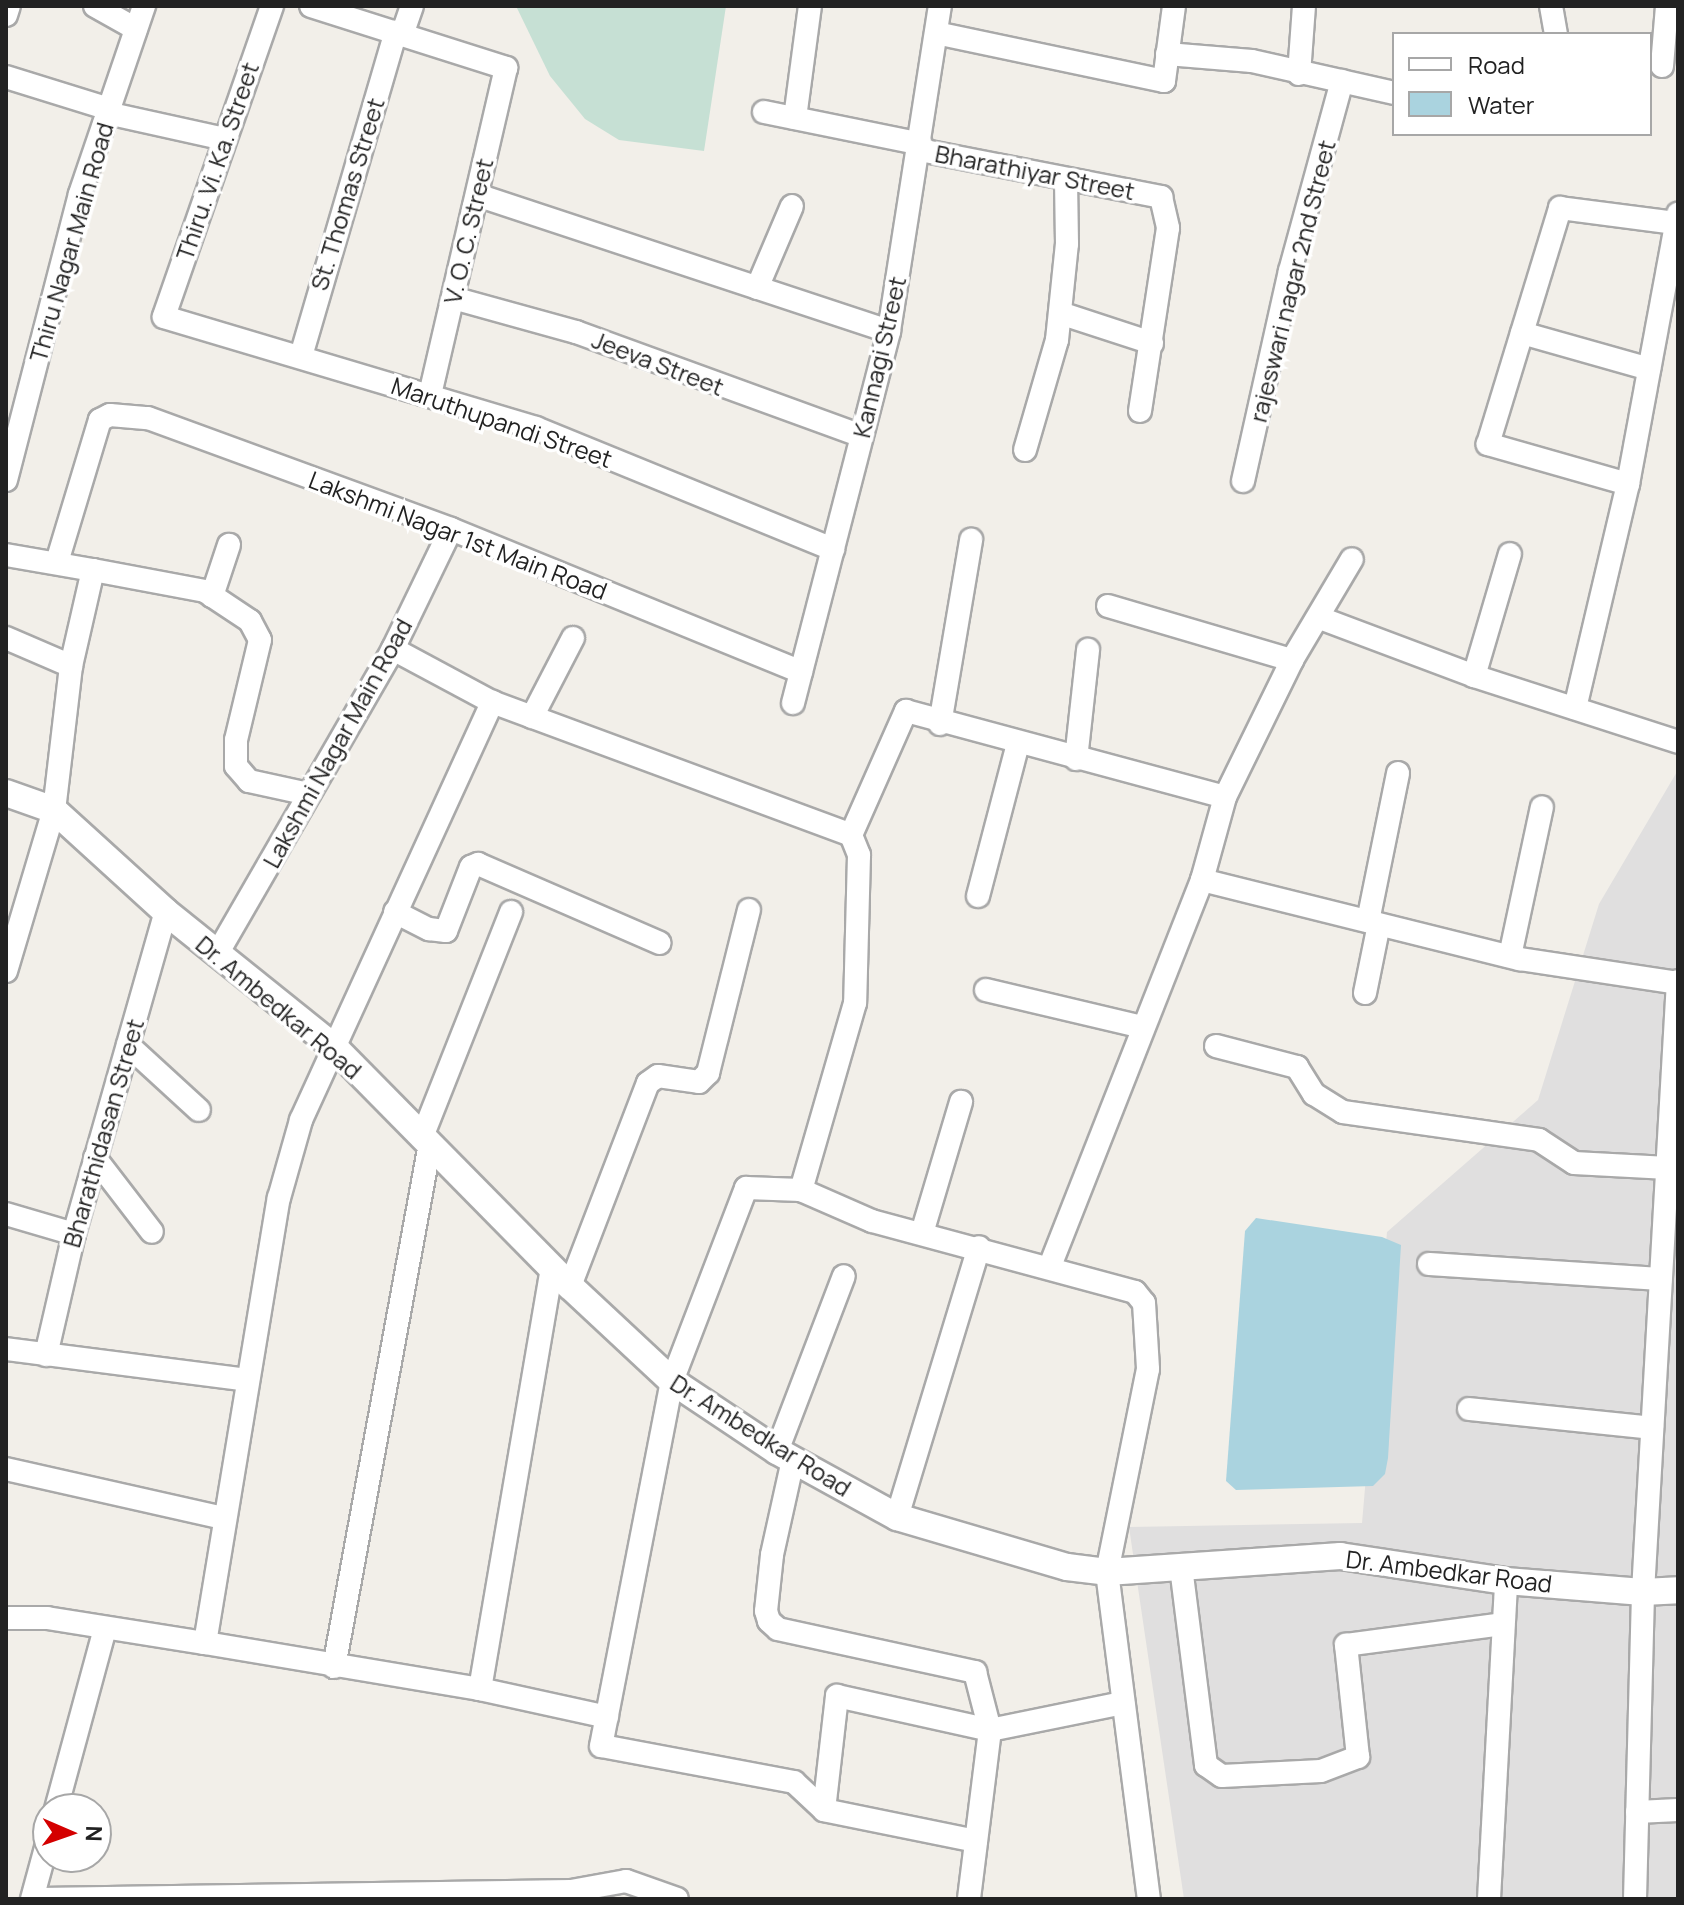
<!DOCTYPE html>
<style>
body{margin:0}
#map{position:relative;width:1684px;height:1905px;overflow:hidden;background:#f2efe9;font-family:Manrope,sans-serif}
div>[style]{position:absolute}
.residential>*{inset:0;background:#e0dfdf}
.wetland>*{inset:0;background:#c6e0d4}
.water>*{inset:0;background:#aad3df}
.roads{filter:drop-shadow(2px 0 #a9a9a9) drop-shadow(-2px 0 #a9a9a9) drop-shadow(0 2px #a9a9a9) drop-shadow(0 -2px #a9a9a9)}
.minor>*{height:22px;margin:-11px;padding:0 11px;transform-origin:11px;border-radius:11px;background:#fff}
.tertiary>*{height:26px;margin:-13px;padding:0 13px;transform-origin:13px;border-radius:13px;background:#fff}
span{translate:-50% -50%;white-space:nowrap;text-align:center;line-height:1.15;-webkit-text-stroke:7px #fff;paint-order:stroke}
.street-label{font-size:24px;color:#222}
.frame{position:absolute;inset:0;border:8px solid #222;pointer-events:none}
.legend{position:absolute;left:1392px;top:32px;width:260px;height:104px;box-sizing:border-box;background:#fff;border:2px solid #a7a7a7;margin:0;padding:10px 14px;list-style:none;font-size:24px;color:#222}
.legend li{display:flex;align-items:center;gap:16px;height:40px}
.legend b{width:40px;border:2px solid #a7a7a7}
.north{position:absolute;left:32px;top:1793px;width:80px;height:80px;box-sizing:border-box;background:#fff;border:2px solid #a7a7a7;border-radius:50%;rotate:92deg;font-size:22px;font-weight:700;line-height:32px;text-align:center;color:#222}
.north::after{content:'';display:block;margin:auto;width:28px;height:36px;background:#d40000;clip-path:polygon(50% 0,100% 100%,50% 72%,0 100%)}
</style>
<div id="map">
<div class="residential">
<i style="clip-path:polygon(1678px 770px,1678px 1899px,1184px 1899px,1129px 1527px,1362px 1523px,1387px 1232px,1538px 1100px,1599px 904px)"></i>
</div>
<div class="wetland">
<i style="clip-path:polygon(516px 6px,726px 6px,704px 151px,619px 140px,585px 119px,550px 76px)"></i>
</div>
<div class="water">
<i style="clip-path:polygon(1256px 1218px,1382px 1237px,1401px 1245px,1388px 1458px,1385px 1474px,1373px 1486px,1236px 1490px,1226px 1481px,1245px 1231px)"></i>
</div>
<div class="roads">
<div class="minor">
<i style="left:95px;top:6px;width:47px;rotate:29.3deg"></i>
<i style="left:272px;top:6px;width:329px;rotate:109.2deg"></i>
<i style="left:164px;top:317px;width:388px;rotate:16.6deg"></i>
<i style="left:536px;top:428px;width:321px;rotate:22.2deg"></i>
<i style="left:311px;top:6px;width:205px;rotate:17.6deg"></i>
<i style="left:506px;top:68px;width:335px;rotate:103.1deg"></i>
<i style="left:1551px;top:6px;width:28px;rotate:80deg"></i>
<i style="left:6px;top:15px;width:9px;rotate:-72deg"></i>
<i style="left:936px;top:33px;width:233px;rotate:11.9deg"></i>
<i style="left:1164px;top:81px;width:76px;rotate:-82.4deg"></i>
<i style="left:402px;top:35px;width:31px;rotate:-71deg"></i>
<i style="left:1167px;top:54px;width:85px;rotate:4.7deg"></i>
<i style="left:1252px;top:61px;width:146px;rotate:12.7deg"></i>
<i style="left:1662px;top:66px;width:60px;rotate:-85.2deg"></i>
<i style="left:1299px;top:74px;width:68px;rotate:-85.8deg"></i>
<i style="left:6px;top:77px;width:108px;rotate:17.3deg"></i>
<i style="left:764px;top:112px;width:160px;rotate:11.5deg"></i>
<i style="left:107px;top:113px;width:120px;rotate:12.5deg"></i>
<i style="left:795px;top:118px;width:113px;rotate:-82.4deg"></i>
<i style="left:920px;top:150px;width:246px;rotate:11deg"></i>
<i style="left:1161px;top:197px;width:32px;rotate:77deg"></i>
<i style="left:1168px;top:228px;width:185px;rotate:98.7deg"></i>
<i style="left:477px;top:195px;width:434px;rotate:18.3deg"></i>
<i style="left:757px;top:288px;width:89px;rotate:-66.9deg"></i>
<i style="left:453px;top:298px;width:128px;rotate:15.5deg"></i>
<i style="left:576px;top:332px;width:304px;rotate:20deg"></i>
<i style="left:1060px;top:313px;width:97px;rotate:18.1deg"></i>
<i style="left:1522px;top:333px;width:132px;rotate:15.8deg"></i>
<i style="left:301px;top:356px;width:338px;rotate:-73.7deg"></i>
<i style="left:1025px;top:450px;width:115px;rotate:-73.8deg"></i>
<i style="left:1057px;top:340px;width:97px;rotate:-84.1deg"></i>
<i style="left:1067px;top:244px;width:64px;rotate:-90.9deg"></i>
<i style="left:6px;top:480px;width:295px;rotate:-75.5deg"></i>
<i style="left:80px;top:194px;width:199px;rotate:-71.2deg"></i>
<i style="left:1243px;top:481px;width:215px;rotate:-77.4deg"></i>
<i style="left:1290px;top:271px;width:197px;rotate:-74.7deg"></i>
<i style="left:1628px;top:484px;width:146px;rotate:-164.1deg"></i>
<i style="left:1488px;top:444px;width:247px;rotate:-73deg"></i>
<i style="left:1560px;top:208px;width:117px;rotate:7.4deg"></i>
<i style="left:6px;top:555px;width:88px;rotate:9.8deg"></i>
<i style="left:93px;top:570px;width:98px;rotate:102.9deg"></i>
<i style="left:71px;top:666px;width:145px;rotate:96.7deg"></i>
<i style="left:54px;top:810px;width:168px;rotate:106.6deg"></i>
<i style="left:57px;top:562px;width:148px;rotate:-73.2deg"></i>
<i style="left:100px;top:420px;width:11px;rotate:-27deg"></i>
<i style="left:110px;top:415px;width:38px;rotate:5deg"></i>
<i style="left:148px;top:418px;width:323px;rotate:20.1deg"></i>
<i style="left:451px;top:529px;width:378px;rotate:22.2deg"></i>
<i style="left:93px;top:570px;width:114px;rotate:10.6deg"></i>
<i style="left:205px;top:591px;width:54px;rotate:33.7deg"></i>
<i style="left:250px;top:621px;width:21px;rotate:62deg"></i>
<i style="left:260px;top:640px;width:103px;rotate:103.5deg"></i>
<i style="left:236px;top:740px;width:26px;rotate:90deg"></i>
<i style="left:236px;top:766px;width:20px;rotate:49deg"></i>
<i style="left:249px;top:781px;width:61px;rotate:12.2deg"></i>
<i style="left:212px;top:596px;width:54px;rotate:-71.6deg"></i>
<i style="left:1108px;top:606px;width:192px;rotate:16.4deg"></i>
<i style="left:1320px;top:618px;width:165px;rotate:20.6deg"></i>
<i style="left:1474px;top:676px;width:214px;rotate:17.9deg"></i>
<i style="left:6px;top:638px;width:71px;rotate:23.3deg"></i>
<i style="left:393px;top:649px;width:112px;rotate:28.2deg"></i>
<i style="left:492px;top:702px;width:383px;rotate:20.3deg"></i>
<i style="left:851px;top:835px;width:22px;rotate:68deg"></i>
<i style="left:859px;top:855px;width:148px;rotate:91.5deg"></i>
<i style="left:855px;top:1003px;width:195px;rotate:106.1deg"></i>
<i style="left:1474px;top:676px;width:127px;rotate:-73.6deg"></i>
<i style="left:793px;top:703px;width:384px;rotate:-75.5deg"></i>
<i style="left:889px;top:331px;width:329px;rotate:-81.1deg"></i>
<i style="left:1575px;top:708px;width:230px;rotate:-76.7deg"></i>
<i style="left:1628px;top:484px;width:275px;rotate:-79.5deg"></i>
<i style="left:532px;top:717px;width:89px;rotate:-62.6deg"></i>
<i style="left:940px;top:724px;width:187px;rotate:-80.4deg"></i>
<i style="left:1076px;top:759px;width:110px;rotate:-83.7deg"></i>
<i style="left:851px;top:835px;width:136px;rotate:-66.1deg"></i>
<i style="left:906px;top:711px;width:330px;rotate:15.1deg"></i>
<i style="left:1202px;top:880px;width:328px;rotate:14deg"></i>
<i style="left:1520px;top:959px;width:160px;rotate:8.6deg"></i>
<i style="left:978px;top:896px;width:157px;rotate:-75.3deg"></i>
<i style="left:395px;top:912px;width:38px;rotate:27deg"></i>
<i style="left:429px;top:929px;width:17px;rotate:7deg"></i>
<i style="left:446px;top:931px;width:69px;rotate:-68.7deg"></i>
<i style="left:471px;top:867px;width:8px;rotate:-23deg"></i>
<i style="left:478px;top:864px;width:198px;rotate:23.5deg"></i>
<i style="left:1368px;top:921px;width:151px;rotate:-78.5deg"></i>
<i style="left:217px;top:954px;width:352px;rotate:-60deg"></i>
<i style="left:393px;top:649px;width:133px;rotate:-64.2deg"></i>
<i style="left:1510px;top:956px;width:152px;rotate:-77.9deg"></i>
<i style="left:986px;top:990px;width:160px;rotate:13.3deg"></i>
<i style="left:1365px;top:993px;width:70px;rotate:-78.5deg"></i>
<i style="left:128px;top:1045px;width:96px;rotate:42.5deg"></i>
<i style="left:1216px;top:1046px;width:84px;rotate:14.5deg"></i>
<i style="left:1297px;top:1067px;width:32px;rotate:58deg"></i>
<i style="left:1314px;top:1094px;width:34px;rotate:32deg"></i>
<i style="left:1343px;top:1112px;width:198px;rotate:8.1deg"></i>
<i style="left:1539px;top:1140px;width:42px;rotate:33.3deg"></i>
<i style="left:1574px;top:1163px;width:94px;rotate:3deg"></i>
<i style="left:422px;top:1137px;width:242px;rotate:-68.4deg"></i>
<i style="left:95px;top:1158px;width:93px;rotate:52.4deg"></i>
<i style="left:6px;top:1214px;width:71px;rotate:16.4deg"></i>
<i style="left:922px;top:1233px;width:137px;rotate:-73.4deg"></i>
<i style="left:1429px;top:1264px;width:232px;rotate:3.7deg"></i>
<i style="left:1050px;top:1266px;width:415px;rotate:-68.5deg"></i>
<i style="left:1202px;top:880px;width:86px;rotate:-74.5deg"></i>
<i style="left:1225px;top:797px;width:153px;rotate:-63.9deg"></i>
<i style="left:1292px;top:660px;width:117px;rotate:-59.3deg"></i>
<i style="left:570px;top:1286px;width:217px;rotate:-69deg"></i>
<i style="left:648px;top:1083px;width:12px;rotate:-35deg"></i>
<i style="left:658px;top:1076px;width:41px;rotate:8.3deg"></i>
<i style="left:699px;top:1082px;width:13px;rotate:-45deg"></i>
<i style="left:708px;top:1073px;width:168px;rotate:-75.9deg"></i>
<i style="left:6px;top:1349px;width:244px;rotate:7.3deg"></i>
<i style="left:46px;top:1355px;width:124px;rotate:-77deg"></i>
<i style="left:74px;top:1234px;width:335px;rotate:-74.1deg"></i>
<i style="left:1469px;top:1409px;width:184px;rotate:5.9deg"></i>
<i style="left:777px;top:1451px;width:187px;rotate:-69.1deg"></i>
<i style="left:793px;top:1460px;width:97px;rotate:102.5deg"></i>
<i style="left:772px;top:1555px;width:56px;rotate:96.1deg"></i>
<i style="left:766px;top:1611px;width:10px;rotate:73deg"></i>
<i style="left:769px;top:1621px;width:12px;rotate:42deg"></i>
<i style="left:778px;top:1629px;width:202px;rotate:12.3deg"></i>
<i style="left:975px;top:1672px;width:60px;rotate:75.5deg"></i>
<i style="left:990px;top:1730px;width:170px;rotate:97.1deg"></i>
<i style="left:6px;top:1469px;width:222px;rotate:12.7deg"></i>
<i style="left:897px;top:1517px;width:282px;rotate:-73.1deg"></i>
<i style="left:1181px;top:1567px;width:200px;rotate:82.8deg"></i>
<i style="left:1206px;top:1765px;width:19px;rotate:35deg"></i>
<i style="left:1222px;top:1776px;width:99px;rotate:-2.9deg"></i>
<i style="left:1321px;top:1771px;width:40px;rotate:-21deg"></i>
<i style="left:1358px;top:1757px;width:113px;rotate:-96.1deg"></i>
<i style="left:1346px;top:1645px;width:158px;rotate:-7.6deg"></i>
<i style="left:6px;top:1618px;width:41px"></i>
<i style="left:47px;top:1618px;width:160px;rotate:9deg"></i>
<i style="left:205px;top:1643px;width:279px;rotate:9.5deg"></i>
<i style="left:480px;top:1689px;width:130px;rotate:12.4deg"></i>
<i style="left:205px;top:1643px;width:451px;rotate:-80.6deg"></i>
<i style="left:279px;top:1198px;width:81px;rotate:-74.2deg"></i>
<i style="left:301px;top:1120px;width:460px;rotate:-65.4deg"></i>
<i style="left:334px;top:1667px;width:532px;rotate:-79.6deg"></i>
<i style="left:480px;top:1689px;width:427px;rotate:-80.3deg"></i>
<i style="left:56px;top:1809px;width:187px;rotate:-74.8deg"></i>
<i style="left:824px;top:1810px;width:115px;rotate:-83.5deg"></i>
<i style="left:837px;top:1696px;width:157px;rotate:12.5deg"></i>
<i style="left:990px;top:1730px;width:136px;rotate:-11.5deg"></i>
<i style="left:1637px;top:1812px;width:41px;rotate:-2.8deg"></i>
<i style="left:976px;top:1841px;width:155px;rotate:-168.5deg"></i>
<i style="left:824px;top:1810px;width:41px;rotate:-137deg"></i>
<i style="left:794px;top:1782px;width:196px;rotate:-169.4deg"></i>
<i style="left:601px;top:1746px;width:372px;rotate:-79deg"></i>
<i style="left:672px;top:1381px;width:207px;rotate:-69deg"></i>
<i style="left:746px;top:1188px;width:55px;rotate:2.1deg"></i>
<i style="left:801px;top:1190px;width:77px;rotate:23.6deg"></i>
<i style="left:872px;top:1221px;width:272px;rotate:15.1deg"></i>
<i style="left:1135px;top:1292px;width:14px;rotate:51deg"></i>
<i style="left:1144px;top:1303px;width:66px;rotate:86.5deg"></i>
<i style="left:1148px;top:1369px;width:207px;rotate:101.4deg"></i>
<i style="left:1107px;top:1572px;width:330px;rotate:82.7deg"></i>
<i style="left:32px;top:1899px;width:61px;rotate:-74.8deg"></i>
<i style="left:40px;top:1899px;width:531px;rotate:-0.86deg"></i>
<i style="left:571px;top:1891px;width:56px;rotate:-10.3deg"></i>
<i style="left:626px;top:1881px;width:54px;rotate:19.4deg"></i>
<i style="left:1489px;top:1899px;width:318px;rotate:-86.9deg"></i>
<i style="left:1635px;top:1899px;width:307px;rotate:-88.5deg"></i>
<i style="left:1643px;top:1592px;width:612px;rotate:-86.72deg"></i>
</div>
<div class="tertiary">
<i style="left:6px;top:793px;width:51px;rotate:19.5deg"></i>
<i style="left:54px;top:810px;width:151px;rotate:42.3deg"></i>
<i style="left:166px;top:912px;width:216px;rotate:38.8deg"></i>
<i style="left:334px;top:1047px;width:336px;rotate:45.4deg"></i>
<i style="left:570px;top:1286px;width:139px;rotate:43deg"></i>
<i style="left:672px;top:1381px;width:126px;rotate:33.7deg"></i>
<i style="left:777px;top:1451px;width:137px;rotate:28.8deg"></i>
<i style="left:897px;top:1517px;width:177px;rotate:16.4deg"></i>
<i style="left:1067px;top:1567px;width:40px;rotate:7.1deg"></i>
<i style="left:1107px;top:1572px;width:234px;rotate:-3.9deg"></i>
<i style="left:1340px;top:1556px;width:168px;rotate:8.6deg"></i>
<i style="left:1506px;top:1581px;width:137px;rotate:4.6deg"></i>
<i style="left:1643px;top:1592px;width:35px;rotate:-3deg"></i>
</div>
</div>
<div class="street-label">
<span style="left:217px;top:161px;rotate:-71deg">Thiru. Vi. Ka. Street</span>
<span style="left:1035px;top:172px;rotate:11deg">Bharathiyar Street</span>
<span style="left:347px;top:194px;rotate:-73deg">St. Thomas Street</span>
<span style="left:468px;top:231px;rotate:-77deg">V. O. C. Street</span>
<span style="left:71px;top:242px;rotate:-74deg">Thiru Nagar Main Road</span>
<span style="left:1292px;top:281px;rotate:-76deg">rajeswari nagar 2nd Street</span>
<span style="left:879px;top:357px;rotate:-77deg">Kannagi Street</span>
<span style="left:658px;top:363px;rotate:21deg">Jeeva Street</span>
<span style="left:502px;top:422px;rotate:19deg">Maruthupandi Street</span>
<span style="left:458px;top:535px;rotate:21deg">Lakshmi Nagar 1st Main Road</span>
<span style="left:337px;top:743px;rotate:-61deg">Lakshmi Nagar Main Road</span>
<span style="left:279px;top:1007px;rotate:40deg">Dr. Ambedkar Road</span>
<span style="left:103px;top:1133px;rotate:-74deg">Bharathidasan Street</span>
<span style="left:761px;top:1435px;rotate:32deg">Dr. Ambedkar Road</span>
<span style="left:1449px;top:1571px;rotate:7deg">Dr. Ambedkar Road</span>
</div>
<div class="frame"></div>
<ul class="legend">
<li><b style="height:10px;background:#fff"></b>Road</li>
<li><b style="height:22px;background:#aad3df"></b>Water</li>
</ul>
<div class="north">N</div>
</div>
